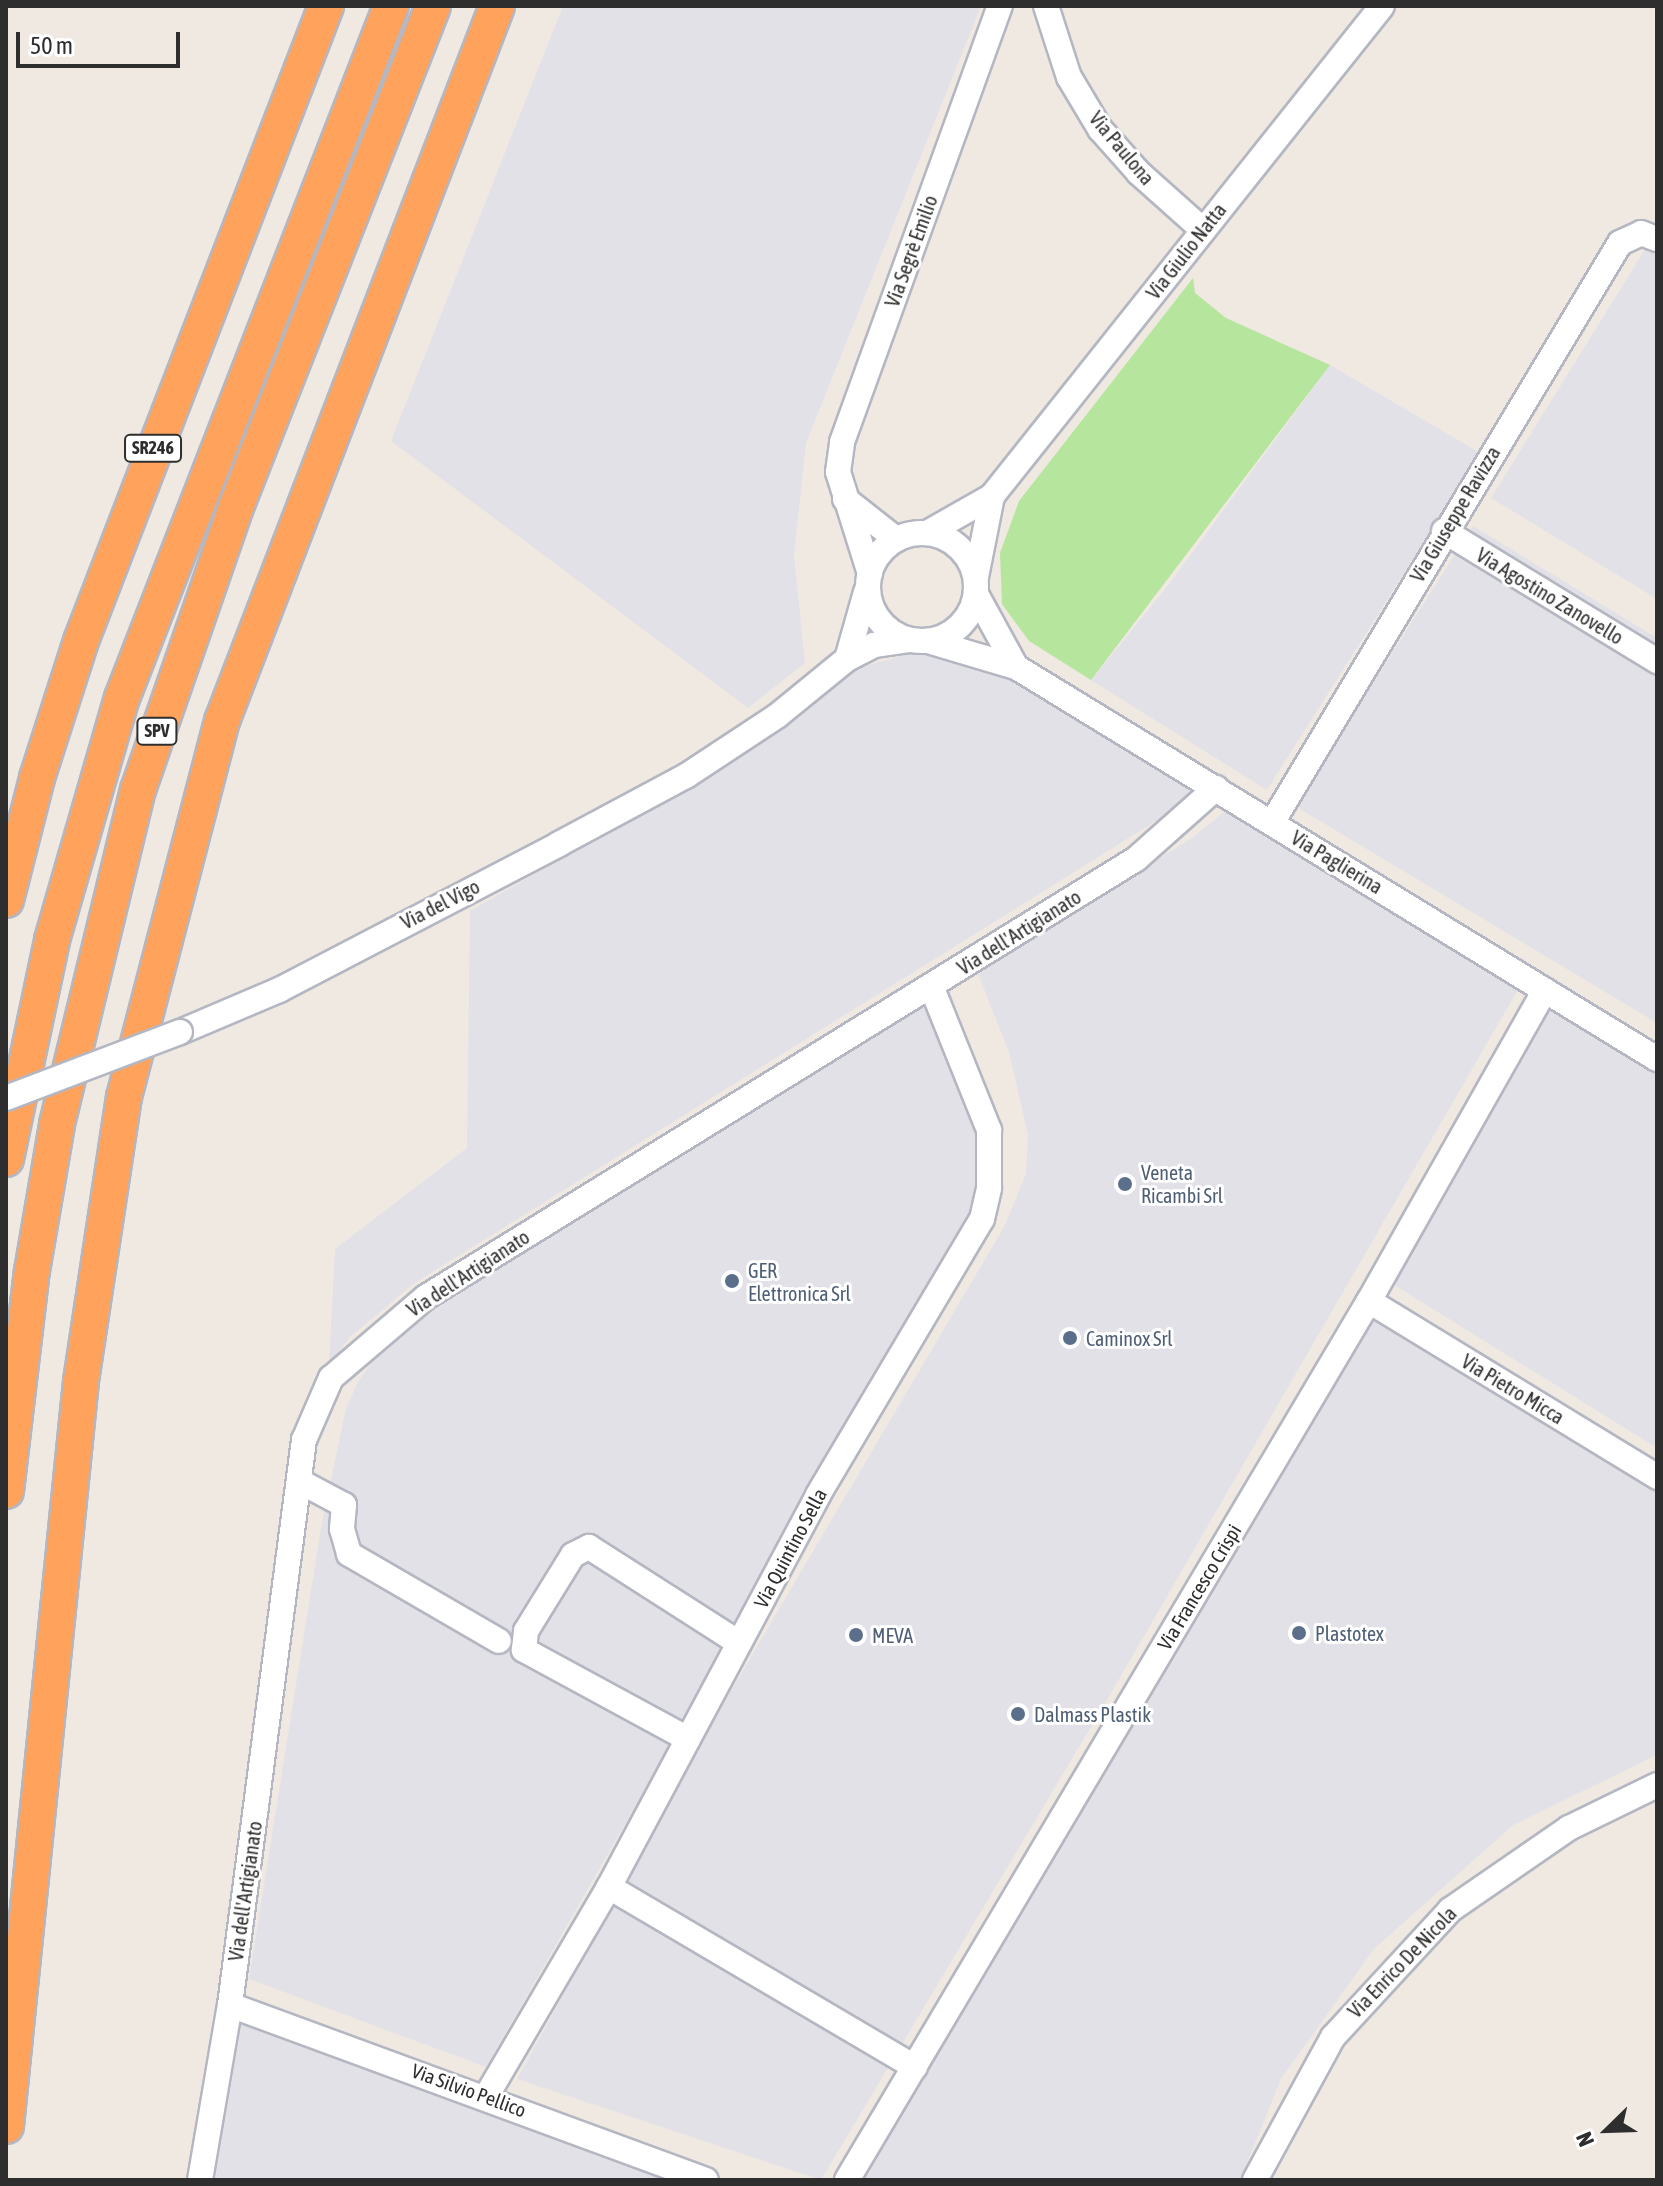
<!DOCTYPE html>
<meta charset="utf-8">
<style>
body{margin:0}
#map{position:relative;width:1663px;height:2186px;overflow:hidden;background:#efe9e1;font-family:"Asap Condensed",sans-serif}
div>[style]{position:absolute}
.industrial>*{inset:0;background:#e3e1e8}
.green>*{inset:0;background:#b6e59e}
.roads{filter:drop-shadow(2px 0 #b4b7c1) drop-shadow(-2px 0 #b4b7c1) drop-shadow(0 2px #b4b7c1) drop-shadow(0 -2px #b4b7c1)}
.minor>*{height:24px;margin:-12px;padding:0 12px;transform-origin:12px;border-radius:12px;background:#fff}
.minor>.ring{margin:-12px;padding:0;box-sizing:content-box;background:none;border:24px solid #fff;border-radius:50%}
.highway>*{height:34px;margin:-17px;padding:0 17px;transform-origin:17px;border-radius:17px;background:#ffa35c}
.bridges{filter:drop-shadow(2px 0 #b4b7c1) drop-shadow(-2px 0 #b4b7c1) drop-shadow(0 2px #b4b7c1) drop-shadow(0 -2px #b4b7c1)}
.minor-bridge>*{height:24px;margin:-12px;padding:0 12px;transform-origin:12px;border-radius:12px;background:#fff}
.dots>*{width:22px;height:22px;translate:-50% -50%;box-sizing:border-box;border:4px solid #fff;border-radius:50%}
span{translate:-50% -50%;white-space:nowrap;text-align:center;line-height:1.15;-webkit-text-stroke:6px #fff;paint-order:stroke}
.shield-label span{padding:2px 6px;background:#fff;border:2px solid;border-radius:6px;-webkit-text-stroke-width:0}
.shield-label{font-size:18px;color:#2e2e2e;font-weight:700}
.street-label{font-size:20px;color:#2e2e2e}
.service-label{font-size:20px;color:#4e5e75}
.left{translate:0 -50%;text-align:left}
.frame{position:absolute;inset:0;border:8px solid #2e2e2e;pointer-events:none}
.north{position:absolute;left:1567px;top:2090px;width:80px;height:80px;-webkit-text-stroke:6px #fff;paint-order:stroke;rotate:247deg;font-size:22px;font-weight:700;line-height:32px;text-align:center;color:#2e2e2e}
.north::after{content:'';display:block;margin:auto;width:28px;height:36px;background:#2e2e2e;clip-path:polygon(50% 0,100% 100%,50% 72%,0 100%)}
.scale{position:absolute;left:16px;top:32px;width:164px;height:36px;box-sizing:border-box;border:4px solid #2e2e2e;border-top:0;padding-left:10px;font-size:24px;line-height:28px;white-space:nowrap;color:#2e2e2e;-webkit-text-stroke:6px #fff;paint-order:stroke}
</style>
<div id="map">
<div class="industrial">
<i style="clip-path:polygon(563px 6px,981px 6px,806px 443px,794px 555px,805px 663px,748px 708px,391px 441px)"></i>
<i style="clip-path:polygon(1657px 230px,1657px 599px,1491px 498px)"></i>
<i style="clip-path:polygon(1330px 365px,1480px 453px,1267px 790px,1091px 680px,1170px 583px)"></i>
<i style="clip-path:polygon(1473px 526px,1657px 638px,1657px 1023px,1295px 806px)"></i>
<i style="clip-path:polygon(930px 648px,1020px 675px,1202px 788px,1172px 811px,413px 1284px,349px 1338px,329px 1365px,335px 1249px,467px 1148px,470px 911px,730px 762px,847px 671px)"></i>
<i style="clip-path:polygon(1232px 806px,1523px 981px,1107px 1700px,821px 2180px,517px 2079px,722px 1706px,1004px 1227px,1026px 1174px,1028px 1135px,1009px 1052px,977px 971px,1192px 838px)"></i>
<i style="clip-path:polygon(949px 989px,991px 1110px,975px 1212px,486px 2067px,249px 1979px,321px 1528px,346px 1408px,359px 1380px,373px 1361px,433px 1310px)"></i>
<i style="clip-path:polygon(1551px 998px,1657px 1061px,1657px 1448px,1388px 1281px)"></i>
<i style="clip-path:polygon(1371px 1309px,1657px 1486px,1657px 1755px,1513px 1825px,1374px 1949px,1281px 2079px,1240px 2180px,861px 2180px)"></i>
<i style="clip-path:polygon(244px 2012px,709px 2180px,208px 2180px)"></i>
</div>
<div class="green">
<i style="clip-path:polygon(1193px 278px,1195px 293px,1226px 318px,1330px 365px,1091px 680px,1029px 641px,1002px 604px,1000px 553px,1019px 501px)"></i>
</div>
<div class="roads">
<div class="minor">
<i style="left:1046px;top:6px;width:75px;rotate:72.1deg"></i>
<i style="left:1069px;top:77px;width:61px;rotate:59.2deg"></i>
<i style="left:1100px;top:129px;width:59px;rotate:48.4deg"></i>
<i style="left:1139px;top:173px;width:86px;rotate:41.7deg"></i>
<i style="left:845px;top:499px;width:65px;rotate:38.1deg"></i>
<i style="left:1444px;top:531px;width:250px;rotate:31.4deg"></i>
<i style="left:929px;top:532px;width:73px;rotate:-29.7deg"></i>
<i style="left:992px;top:496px;width:626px;rotate:-51.48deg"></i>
<i class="ring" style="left:868px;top:533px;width:84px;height:84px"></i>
<i style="left:870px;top:574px;width:107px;rotate:-107.4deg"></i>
<i style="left:838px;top:472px;width:30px;rotate:-82deg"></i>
<i style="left:842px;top:442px;width:464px;rotate:-70.1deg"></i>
<i style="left:976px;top:577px;width:83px;rotate:-78.8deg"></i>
<i style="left:976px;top:594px;width:83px;rotate:61.3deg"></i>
<i style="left:928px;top:641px;width:92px;rotate:16.5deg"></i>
<i style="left:1016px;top:667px;width:751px;rotate:31.45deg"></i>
<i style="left:847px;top:659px;width:70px;rotate:-74.2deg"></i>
<i style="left:1272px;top:823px;width:676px;rotate:-59.04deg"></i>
<i style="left:1620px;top:243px;width:23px;rotate:-25deg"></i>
<i style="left:1641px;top:233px;width:17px;rotate:21deg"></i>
<i style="left:180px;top:1032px;width:108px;rotate:-23deg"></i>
<i style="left:279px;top:990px;width:316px;rotate:-27.5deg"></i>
<i style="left:559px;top:844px;width:144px;rotate:-28.2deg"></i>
<i style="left:686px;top:776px;width:109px;rotate:-33.4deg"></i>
<i style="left:777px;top:716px;width:90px;rotate:-39.2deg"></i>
<i style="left:847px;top:659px;width:30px;rotate:-27deg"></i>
<i style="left:874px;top:645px;width:35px;rotate:-8deg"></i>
<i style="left:1369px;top:1301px;width:338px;rotate:31.4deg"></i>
<i style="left:299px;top:1481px;width:51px;rotate:28.1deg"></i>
<i style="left:344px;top:1505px;width:24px;rotate:95deg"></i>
<i style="left:342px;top:1529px;width:26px;rotate:74deg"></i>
<i style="left:349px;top:1554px;width:173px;rotate:30.1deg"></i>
<i style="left:688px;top:1739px;width:187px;rotate:-151.5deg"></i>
<i style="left:524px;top:1650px;width:19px;rotate:-84deg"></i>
<i style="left:526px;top:1631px;width:89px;rotate:-58.3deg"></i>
<i style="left:573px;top:1555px;width:18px;rotate:-27deg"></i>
<i style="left:589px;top:1547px;width:178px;rotate:32.6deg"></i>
<i style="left:609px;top:1887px;width:355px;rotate:30.5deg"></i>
<i style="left:230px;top:2005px;width:507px;rotate:20.19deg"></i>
<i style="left:487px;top:2095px;width:241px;rotate:-59.6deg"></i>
<i style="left:609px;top:1887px;width:444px;rotate:-61.9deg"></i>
<i style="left:818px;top:1495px;width:321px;rotate:-59.3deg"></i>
<i style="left:982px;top:1219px;width:32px;rotate:-77deg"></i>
<i style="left:989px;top:1188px;width:58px;rotate:-90deg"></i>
<i style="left:989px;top:1130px;width:155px;rotate:-111.9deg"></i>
<i style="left:200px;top:2180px;width:178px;rotate:-80.3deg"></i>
<i style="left:230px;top:2005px;width:570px;rotate:-82.54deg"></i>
<i style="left:304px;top:1440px;width:68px;rotate:-66.5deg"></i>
<i style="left:331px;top:1378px;width:125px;rotate:-40.5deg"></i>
<i style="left:426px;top:1297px;width:834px;rotate:-31.67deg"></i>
<i style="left:1136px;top:859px;width:107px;rotate:-41.6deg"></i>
<i style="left:847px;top:2180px;width:1022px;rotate:-59.3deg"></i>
<i style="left:1369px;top:1301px;width:357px;rotate:-60.5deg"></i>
<i style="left:1255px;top:2180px;width:163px;rotate:-61.4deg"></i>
<i style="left:1333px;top:2037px;width:173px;rotate:-47.3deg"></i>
<i style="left:1450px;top:1910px;width:145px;rotate:-34.6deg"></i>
<i style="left:1569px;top:1828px;width:98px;rotate:-26deg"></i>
</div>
<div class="highway">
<i style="left:6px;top:900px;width:126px;rotate:-75.7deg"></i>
<i style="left:37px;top:778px;width:144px;rotate:-72.2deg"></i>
<i style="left:81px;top:641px;width:681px;rotate:-68.9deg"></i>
<i style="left:6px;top:1159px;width:224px;rotate:-78.1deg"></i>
<i style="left:52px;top:940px;width:252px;rotate:-73.9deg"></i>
<i style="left:122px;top:698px;width:742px;rotate:-68.76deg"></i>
<i style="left:6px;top:1491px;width:222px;rotate:-83.3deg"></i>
<i style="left:32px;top:1271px;width:149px;rotate:-80.3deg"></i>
<i style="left:57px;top:1124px;width:344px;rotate:-76.4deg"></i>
<i style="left:138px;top:790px;width:299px;rotate:-70.9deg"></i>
<i style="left:236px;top:507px;width:538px;rotate:-68.53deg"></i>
<i style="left:6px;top:2126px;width:749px;rotate:-84.25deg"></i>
<i style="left:81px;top:1381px;width:287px;rotate:-81.4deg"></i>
<i style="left:124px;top:1097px;width:389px;rotate:-75.4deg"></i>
<i style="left:222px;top:721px;width:766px;rotate:-68.96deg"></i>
</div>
</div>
<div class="bridges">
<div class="minor-bridge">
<i style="left:6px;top:1098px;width:186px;rotate:-20.8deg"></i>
</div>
</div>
<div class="dots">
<i style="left:1125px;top:1184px;background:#5c6f8a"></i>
<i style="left:732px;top:1281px;background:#5c6f8a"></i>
<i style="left:1070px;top:1338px;background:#5c6f8a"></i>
<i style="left:1299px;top:1633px;background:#5c6f8a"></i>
<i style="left:856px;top:1635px;background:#5c6f8a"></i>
<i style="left:1018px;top:1714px;background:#5c6f8a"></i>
</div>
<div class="shield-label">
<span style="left:153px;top:448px">SR246</span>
<span style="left:157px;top:731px">SPV</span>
</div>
<div class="street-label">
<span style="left:1122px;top:148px;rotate:50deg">Via Paulona</span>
<span style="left:911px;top:251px;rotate:-70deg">Via Segrè Emilio</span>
<span style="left:1186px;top:251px;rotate:-52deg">Via Giulio Natta</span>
<span style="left:1455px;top:514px;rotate:-59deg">Via Giuseppe Ravizza</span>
<span style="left:1550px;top:596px;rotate:31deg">Via Agostino Zanovello</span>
<span style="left:1337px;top:862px;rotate:31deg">Via Paglierina</span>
<span style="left:440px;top:904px;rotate:-27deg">Via del Vigo</span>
<span style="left:1019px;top:932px;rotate:-32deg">Via dell'Artigianato</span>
<span style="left:468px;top:1273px;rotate:-33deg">Via dell'Artigianato</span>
<span style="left:1513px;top:1389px;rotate:31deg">Via Pietro Micca</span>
<span style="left:790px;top:1548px;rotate:-62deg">Via Quintino Sella</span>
<span style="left:1199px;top:1587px;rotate:-59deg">Via Francesco Crispi</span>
<span style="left:245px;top:1891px;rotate:-82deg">Via dell'Artigianato</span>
<span style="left:1402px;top:1962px;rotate:-46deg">Via Enrico De Nicola</span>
<span style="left:469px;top:2090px;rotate:20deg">Via Silvio Pellico</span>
</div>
<div class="service-label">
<span class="left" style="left:1141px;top:1184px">Veneta<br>Ricambi Srl</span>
<span class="left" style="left:748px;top:1282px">GER<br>Elettronica Srl</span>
<span class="left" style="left:1086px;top:1338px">Caminox Srl</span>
<span class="left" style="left:1315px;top:1633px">Plastotex</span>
<span class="left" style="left:872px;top:1635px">MEVA</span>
<span class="left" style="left:1034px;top:1714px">Dalmass Plastik</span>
</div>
<div class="frame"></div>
<div class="north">N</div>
<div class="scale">50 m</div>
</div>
